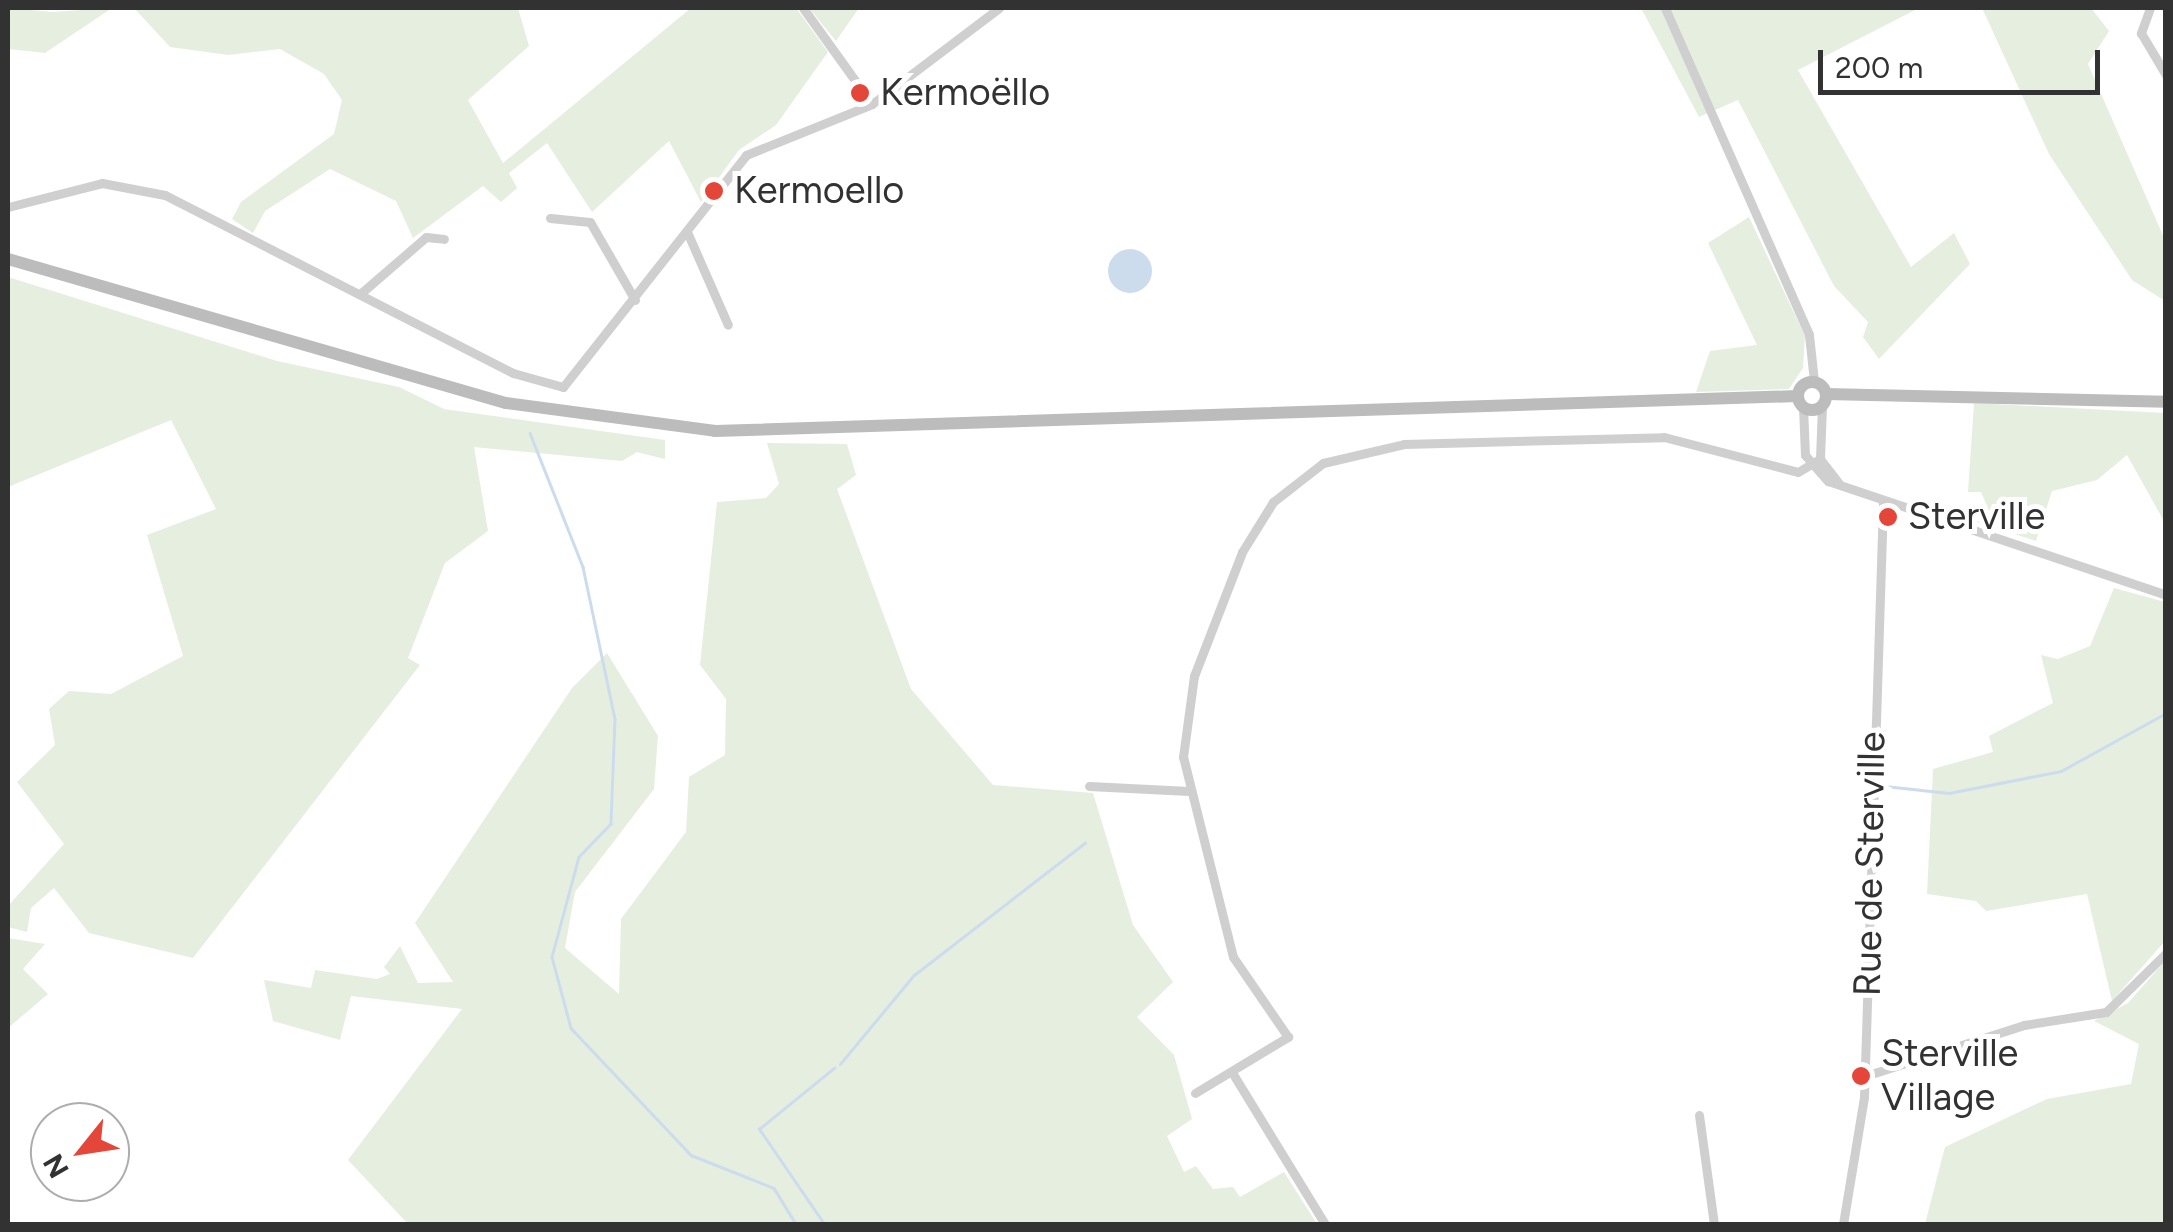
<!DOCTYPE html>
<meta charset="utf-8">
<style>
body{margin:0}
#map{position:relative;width:2173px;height:1232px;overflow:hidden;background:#fff;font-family:Figtree,sans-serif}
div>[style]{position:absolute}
.green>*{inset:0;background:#e6eee0}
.water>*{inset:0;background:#cddced}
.round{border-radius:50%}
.stream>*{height:2.5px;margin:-1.25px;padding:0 1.25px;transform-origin:1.25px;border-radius:1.25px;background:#cddced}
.street>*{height:9px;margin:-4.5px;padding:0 4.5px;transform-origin:4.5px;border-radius:4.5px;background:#cfcfcf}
.secondary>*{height:12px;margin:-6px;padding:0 6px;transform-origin:6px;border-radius:6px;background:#bcbcbc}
.secondary>.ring{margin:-6px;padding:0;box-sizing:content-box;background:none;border:12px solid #bcbcbc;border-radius:50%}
.dots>*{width:28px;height:28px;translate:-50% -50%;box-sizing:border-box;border:5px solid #fff;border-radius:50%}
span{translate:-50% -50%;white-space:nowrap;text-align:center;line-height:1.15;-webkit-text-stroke:10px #fff;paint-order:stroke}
.poi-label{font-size:38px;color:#323232}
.left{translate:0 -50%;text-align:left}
.street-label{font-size:38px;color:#323232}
.frame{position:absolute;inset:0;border:10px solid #323232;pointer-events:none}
.north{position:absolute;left:30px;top:1102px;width:100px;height:100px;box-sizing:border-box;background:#fff;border:2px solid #adadad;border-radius:50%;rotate:240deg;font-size:28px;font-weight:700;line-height:40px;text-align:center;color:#323232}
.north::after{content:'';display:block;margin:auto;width:35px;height:45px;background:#e44739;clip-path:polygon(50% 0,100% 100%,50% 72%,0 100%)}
.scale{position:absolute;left:1818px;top:50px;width:282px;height:45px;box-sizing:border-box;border:5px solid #323232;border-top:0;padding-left:12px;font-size:30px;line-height:35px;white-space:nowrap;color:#323232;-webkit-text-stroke:8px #fff;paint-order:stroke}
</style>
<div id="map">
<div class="green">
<i style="clip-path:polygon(8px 8px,52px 12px,112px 8px,45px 53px,8px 49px)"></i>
<i style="clip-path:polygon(134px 8px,518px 8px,529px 46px,468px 100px,503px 163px,691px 8px,796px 8px,828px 52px,776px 125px,739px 150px,701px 202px,669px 141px,592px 212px,547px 143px,509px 173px,517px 188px,501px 202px,483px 186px,413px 238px,396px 201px,330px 169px,265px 211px,253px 233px,232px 219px,241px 202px,334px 134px,342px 100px,324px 74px,280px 49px,228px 55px,170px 47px)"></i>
<i style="clip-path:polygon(809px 8px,859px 8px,836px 41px)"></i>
<i style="clip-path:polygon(1641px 8px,1919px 8px,1798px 70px,1911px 267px,1954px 233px,1970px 264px,1879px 359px,1863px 337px,1868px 322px,1834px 286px,1738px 100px,1699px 117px)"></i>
<i style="clip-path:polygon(1982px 8px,2091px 8px,2109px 31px,2088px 64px,2165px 240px,2165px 301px,2132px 280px,2049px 154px)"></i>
<i style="clip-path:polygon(1749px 217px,1805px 336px,1803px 368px,1789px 389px,1696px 392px,1710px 351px,1757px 345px,1708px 243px)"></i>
<i style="clip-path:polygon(8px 277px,277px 361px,399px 387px,444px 409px,665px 440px,665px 459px,637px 452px,622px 461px,474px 447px,488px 531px,445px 563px,408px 658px,420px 665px,193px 958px,89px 933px,54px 888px,31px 908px,27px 932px,8px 927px,8px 906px,64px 844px,17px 782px,55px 745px,49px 709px,69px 691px,111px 694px,183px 656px,147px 535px,216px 509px,171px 420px,8px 487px)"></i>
<i style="clip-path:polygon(1974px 403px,2165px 413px,2165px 523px,2127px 455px,2097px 480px,2052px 491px,2036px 541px,1977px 522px,1990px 513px,1981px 492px,1968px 492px)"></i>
<i style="clip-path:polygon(767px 443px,847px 444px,856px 475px,837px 489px,911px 689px,993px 785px,1093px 793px,1133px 925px,1173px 982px,1137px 1017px,1174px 1055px,1192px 1119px,1167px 1136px,1184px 1172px,1196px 1166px,1213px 1189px,1233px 1187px,1240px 1197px,1284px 1172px,1317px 1224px,408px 1224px,348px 1160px,462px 1009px,351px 996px,340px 1040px,273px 1021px,264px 980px,311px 988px,315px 970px,377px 979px,390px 974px,384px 967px,400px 946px,418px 983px,453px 982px,415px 923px,572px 688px,607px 653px,658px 736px,654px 789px,575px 892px,565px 948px,619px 994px,621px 919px,686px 832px,689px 777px,725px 755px,726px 699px,700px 665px,717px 502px,766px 498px,779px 484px)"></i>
<i style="clip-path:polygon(2114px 588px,2165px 602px,2165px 941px,2112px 1001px,2087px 894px,1986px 911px,1976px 901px,1927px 894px,1933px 769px,1993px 752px,1989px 736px,2053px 703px,2041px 655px,2058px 659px,2090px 646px)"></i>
<i style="clip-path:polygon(8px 938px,45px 944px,23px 969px,48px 994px,8px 1028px)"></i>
<i style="clip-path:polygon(2165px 961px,2165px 1224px,1925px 1224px,1945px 1147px,2047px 1099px,2131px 1084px,2139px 1044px,2094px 1021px,2128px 1003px)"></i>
</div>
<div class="water">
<i class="round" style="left:1108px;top:249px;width:44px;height:44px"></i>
</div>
<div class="stream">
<i style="left:530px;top:433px;width:144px;rotate:68.4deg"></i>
<i style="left:583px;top:567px;width:155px;rotate:78.1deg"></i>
<i style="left:615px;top:719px;width:105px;rotate:92.2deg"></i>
<i style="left:611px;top:824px;width:46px;rotate:134.1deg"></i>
<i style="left:579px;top:857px;width:104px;rotate:105.1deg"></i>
<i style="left:552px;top:957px;width:73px;rotate:75deg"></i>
<i style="left:571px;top:1028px;width:175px;rotate:46.6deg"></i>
<i style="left:691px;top:1155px;width:89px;rotate:21.7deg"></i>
<i style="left:774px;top:1188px;width:42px;rotate:58.6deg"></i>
<i style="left:1885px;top:786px;width:64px;rotate:6.2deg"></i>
<i style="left:1949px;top:793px;width:114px;rotate:-11.1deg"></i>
<i style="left:2061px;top:771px;width:120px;rotate:-28.9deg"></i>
<i style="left:840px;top:1064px;width:116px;rotate:-50.3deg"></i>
<i style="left:914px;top:975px;width:216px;rotate:-37.7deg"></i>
<i style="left:824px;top:1224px;width:115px;rotate:-124.4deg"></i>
<i style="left:759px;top:1129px;width:97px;rotate:-39.1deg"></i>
</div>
<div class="street">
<i style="left:803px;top:8px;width:118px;rotate:54.3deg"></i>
<i style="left:1665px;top:8px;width:357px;rotate:66.2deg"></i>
<i style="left:1809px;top:335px;width:46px;rotate:83.8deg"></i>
<i style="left:2150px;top:8px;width:27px;rotate:110deg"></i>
<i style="left:2141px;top:33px;width:49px;rotate:59.2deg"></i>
<i style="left:8px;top:207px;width:97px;rotate:-14.3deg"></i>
<i style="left:102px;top:183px;width:64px;rotate:10.8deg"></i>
<i style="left:165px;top:195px;width:391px;rotate:27.1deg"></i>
<i style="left:513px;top:373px;width:52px;rotate:15.6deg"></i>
<i style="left:563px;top:387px;width:295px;rotate:-51.7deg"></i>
<i style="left:746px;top:155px;width:136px;rotate:-22deg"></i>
<i style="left:872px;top:104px;width:159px;rotate:-37.1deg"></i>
<i style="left:550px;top:218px;width:40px;rotate:5.7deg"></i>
<i style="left:590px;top:222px;width:90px;rotate:60deg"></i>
<i style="left:688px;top:234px;width:99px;rotate:66.3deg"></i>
<i style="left:360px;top:294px;width:87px;rotate:-40.8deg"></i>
<i style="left:426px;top:237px;width:18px;rotate:6deg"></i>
<i style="left:1822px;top:406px;width:53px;rotate:92.2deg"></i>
<i style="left:1820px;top:459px;width:31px;rotate:52deg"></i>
<i style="left:1803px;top:407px;width:48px;rotate:87.6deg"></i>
<i style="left:1805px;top:455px;width:35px;rotate:49deg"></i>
<i style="left:1828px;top:481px;width:357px;rotate:18.6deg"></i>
<i style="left:1089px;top:786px;width:100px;rotate:2.9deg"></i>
<i style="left:1233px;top:1074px;width:176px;rotate:58.5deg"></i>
<i style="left:1865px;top:1076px;width:167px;rotate:-17.8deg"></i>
<i style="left:2024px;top:1025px;width:83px;rotate:-9deg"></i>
<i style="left:2106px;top:1012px;width:84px;rotate:-44.5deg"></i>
<i style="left:1195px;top:1093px;width:109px;rotate:-31.1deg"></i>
<i style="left:1288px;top:1037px;width:97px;rotate:-124.5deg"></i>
<i style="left:1233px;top:957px;width:206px;rotate:-104deg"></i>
<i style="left:1183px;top:757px;width:82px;rotate:-82.3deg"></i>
<i style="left:1194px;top:676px;width:133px;rotate:-68.8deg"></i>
<i style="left:1242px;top:552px;width:59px;rotate:-58.2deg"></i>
<i style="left:1273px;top:502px;width:63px;rotate:-38deg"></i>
<i style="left:1323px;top:463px;width:83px;rotate:-13.2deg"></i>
<i style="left:1404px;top:444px;width:260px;rotate:-1.5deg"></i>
<i style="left:1664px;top:437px;width:138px;rotate:14.6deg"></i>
<i style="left:1798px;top:472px;width:26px;rotate:-31deg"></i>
<i style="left:1699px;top:1115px;width:110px;rotate:82.2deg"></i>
<i style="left:1843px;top:1224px;width:129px;rotate:-80.6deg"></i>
<i style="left:1864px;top:1097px;width:596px;rotate:-88.17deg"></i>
</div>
<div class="secondary">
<i style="left:8px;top:259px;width:518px;rotate:16.13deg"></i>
<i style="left:506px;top:403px;width:211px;rotate:7.6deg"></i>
<i style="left:715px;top:431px;width:1083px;rotate:-1.85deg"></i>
<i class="ring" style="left:1798px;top:382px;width:16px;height:16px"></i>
<i style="left:1826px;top:394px;width:340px;rotate:1.3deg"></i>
</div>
<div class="dots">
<i style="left:860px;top:93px;background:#e44739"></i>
<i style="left:714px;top:191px;background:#e44739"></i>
<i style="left:1888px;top:517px;background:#e44739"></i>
<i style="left:1861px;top:1076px;background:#e44739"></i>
</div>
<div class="poi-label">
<span class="left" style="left:880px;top:93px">Kermoëllo</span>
<span class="left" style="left:734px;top:191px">Kermoello</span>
<span class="left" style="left:1908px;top:517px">Sterville</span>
<span class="left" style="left:1881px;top:1076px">Sterville<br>Village</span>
</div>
<div class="street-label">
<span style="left:1870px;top:864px;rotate:-89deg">Rue de Sterville</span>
</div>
<div class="frame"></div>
<div class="north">N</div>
<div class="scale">200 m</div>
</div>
